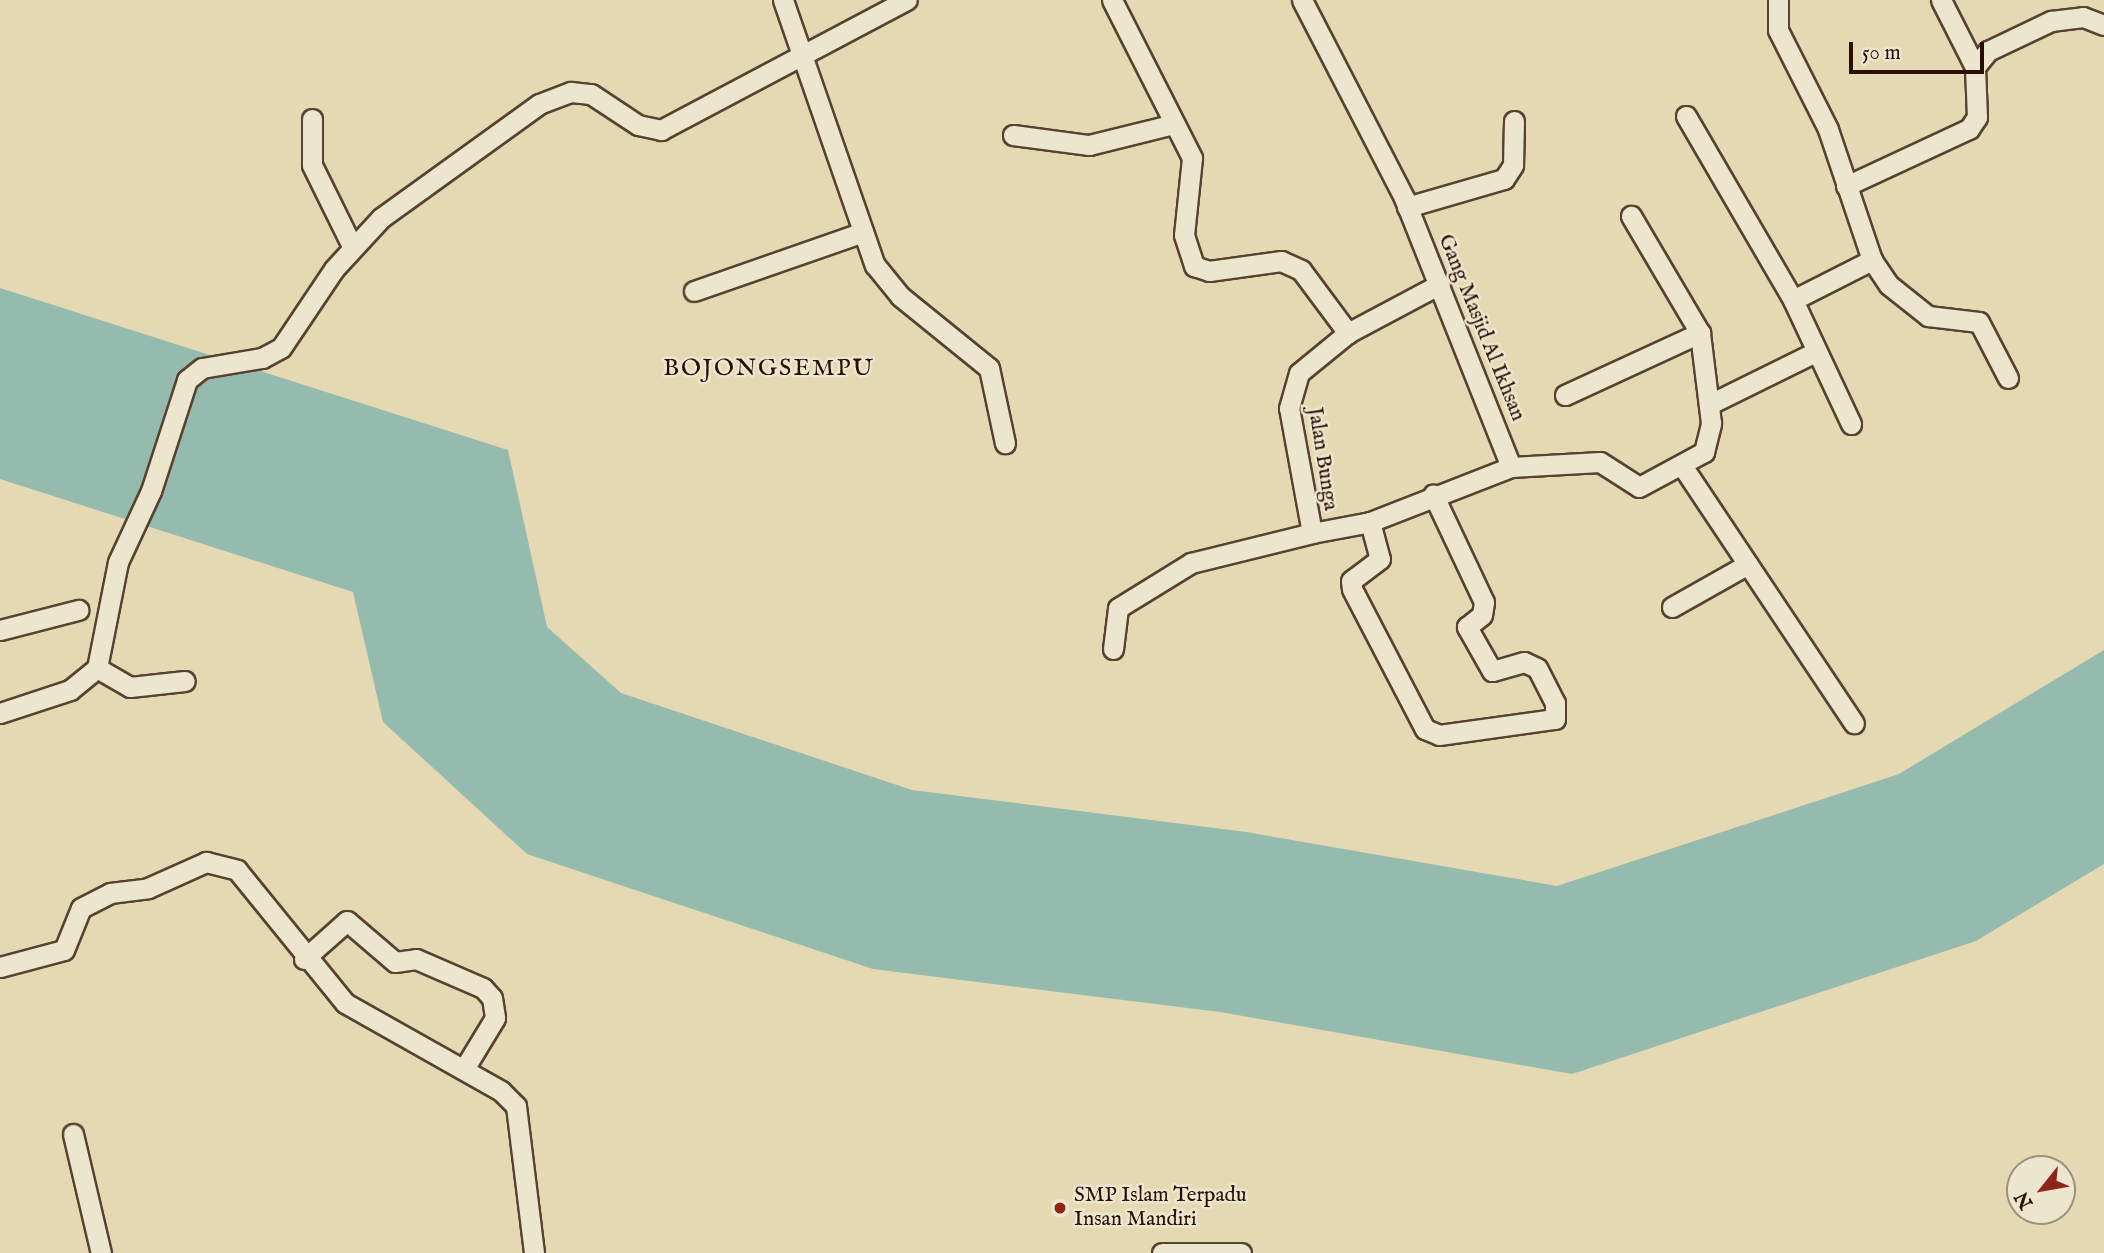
<!DOCTYPE html>
<style>
body{margin:0}
#map{position:relative;width:2104px;height:1253px;overflow:hidden;background:#e4d9b3;font-family:"IM FELL English",serif}
div>[style]{position:absolute}
.water>*{inset:0;background:#95baae}
.roads{filter:drop-shadow(2px 0 #574230) drop-shadow(-2px 0 #574230) drop-shadow(0 2px #574230) drop-shadow(0 -2px #574230)}
.minor>*{height:19px;margin:-9.5px;padding:0 9.5px;transform-origin:9.5px;border-radius:9.5px;background:#ede6ce}
.dots>*{width:19px;height:19px;translate:-50% -50%;box-sizing:border-box;border:4px solid #ede6ce;border-radius:50%}
span{translate:-50% -50%;white-space:nowrap;text-align:center;line-height:1.15;-webkit-text-stroke:5px #ede6ce;paint-order:stroke}
.street-label{font-size:21px;color:#280f04}
.poi-label{font-size:21px;color:#280f04}
.left{translate:0 -50%;text-align:left}
.quarter-label{font-size:24px;color:#280f04;letter-spacing:2px}
.north{position:absolute;left:2006px;top:1155px;width:70px;height:70px;box-sizing:border-box;background:#ede6ce;border:2px solid #9e907d;border-radius:50%;rotate:239deg;font-size:19px;font-weight:700;line-height:28px;text-align:center;color:#280f04}
.north::after{content:'';display:block;margin:auto;width:24px;height:32px;background:#8f2418;clip-path:polygon(50% 0,100% 100%,50% 72%,0 100%)}
.scale{position:absolute;left:1849px;top:42px;width:135px;height:32px;box-sizing:border-box;border:4px solid #280f04;border-top:0;padding-left:9px;font-size:21px;line-height:24px;white-space:nowrap;color:#280f04;-webkit-text-stroke:5px #ede6ce;paint-order:stroke}
</style>
<div id="map">
<div class="water">
<i style="clip-path:polygon(0 288px,508px 450px,547px 627px,621px 693px,912px 790px,1246px 832px,1557px 886px,1899px 774px,2104px 650px,2104px 864px,1976px 941px,1572px 1074px,1220px 1012px,873px 969px,527px 854px,383px 722px,353px 592px,0 479px)"></i>
</div>
<div class="roads">
<div class="minor">
<i style="left:783px;top:0;width:281px;rotate:70.9deg"></i>
<i style="left:875px;top:265px;width:40px;rotate:51deg"></i>
<i style="left:900px;top:296px;width:114px;rotate:39deg"></i>
<i style="left:989px;top:368px;width:77px;rotate:78deg"></i>
<i style="left:1112px;top:0;width:177px;rotate:63.1deg"></i>
<i style="left:1192px;top:158px;width:77px;rotate:95.9deg"></i>
<i style="left:1184px;top:235px;width:33px;rotate:72deg"></i>
<i style="left:1194px;top:266px;width:16px;rotate:18deg"></i>
<i style="left:1209px;top:271px;width:73px;rotate:-7.9deg"></i>
<i style="left:1281px;top:261px;width:22px;rotate:24deg"></i>
<i style="left:1301px;top:270px;width:79px;rotate:53.3deg"></i>
<i style="left:1302px;top:0;width:223px;rotate:62.7deg"></i>
<i style="left:1404px;top:198px;width:289px;rotate:68.3deg"></i>
<i style="left:1941px;top:0;width:75px;rotate:63.1deg"></i>
<i style="left:1686px;top:116px;width:213px;rotate:59.8deg"></i>
<i style="left:1793px;top:300px;width:89px;rotate:-26.9deg"></i>
<i style="left:1872px;top:260px;width:138px;rotate:-108.6deg"></i>
<i style="left:1828px;top:129px;width:111px;rotate:-116.8deg"></i>
<i style="left:1778px;top:30px;width:30px;rotate:-90deg"></i>
<i style="left:312px;top:119px;width:46px;rotate:90deg"></i>
<i style="left:312px;top:165px;width:90px;rotate:63.7deg"></i>
<i style="left:1013px;top:135px;width:77px;rotate:7.5deg"></i>
<i style="left:1089px;top:145px;width:88px;rotate:-13.9deg"></i>
<i style="left:1846px;top:186px;width:136px;rotate:-24.9deg"></i>
<i style="left:1969px;top:129px;width:14px;rotate:-56deg"></i>
<i style="left:1977px;top:117px;width:50px;rotate:-92.3deg"></i>
<i style="left:1975px;top:67px;width:21px;rotate:-51deg"></i>
<i style="left:1988px;top:51px;width:70px;rotate:-25.5deg"></i>
<i style="left:2051px;top:21px;width:32px;rotate:-7deg"></i>
<i style="left:2083px;top:17px;width:22px;rotate:21deg"></i>
<i style="left:1407px;top:207px;width:101px;rotate:-16.1deg"></i>
<i style="left:1504px;top:179px;width:17px;rotate:-57deg"></i>
<i style="left:1513px;top:165px;width:44px;rotate:-88.7deg"></i>
<i style="left:1872px;top:260px;width:30px;rotate:56deg"></i>
<i style="left:1889px;top:285px;width:50px;rotate:38.5deg"></i>
<i style="left:1928px;top:316px;width:51px;rotate:6.7deg"></i>
<i style="left:1979px;top:322px;width:63px;rotate:62.6deg"></i>
<i style="left:694px;top:291px;width:179px;rotate:-19.2deg"></i>
<i style="left:1793px;top:300px;width:137px;rotate:64.9deg"></i>
<i style="left:1565px;top:395px;width:149px;rotate:-24.7deg"></i>
<i style="left:1710px;top:404px;width:117px;rotate:-26.3deg"></i>
<i style="left:1683px;top:467px;width:308px;rotate:56.3deg"></i>
<i style="left:1370px;top:522px;width:38px;rotate:75deg"></i>
<i style="left:1380px;top:559px;width:36px;rotate:143deg"></i>
<i style="left:1351px;top:581px;width:8px;rotate:83deg"></i>
<i style="left:1352px;top:589px;width:158px;rotate:62.5deg"></i>
<i style="left:1425px;top:729px;width:15px;rotate:23deg"></i>
<i style="left:1439px;top:735px;width:117px;rotate:-7.9deg"></i>
<i style="left:1555px;top:719px;width:16px;rotate:-90deg"></i>
<i style="left:1555px;top:703px;width:39px;rotate:-117deg"></i>
<i style="left:1537px;top:668px;width:14px;rotate:-155deg"></i>
<i style="left:1524px;top:662px;width:33px;rotate:164deg"></i>
<i style="left:1492px;top:671px;width:51px;rotate:-119.6deg"></i>
<i style="left:1467px;top:627px;width:19px;rotate:-39deg"></i>
<i style="left:1482px;top:615px;width:13px;rotate:-81deg"></i>
<i style="left:1484px;top:602px;width:119px;rotate:-115.3deg"></i>
<i style="left:1312px;top:533px;width:59px;rotate:-10.7deg"></i>
<i style="left:1370px;top:522px;width:151px;rotate:-21.3deg"></i>
<i style="left:1511px;top:467px;width:89px;rotate:-3.2deg"></i>
<i style="left:1600px;top:462px;width:46px;rotate:32.7deg"></i>
<i style="left:1639px;top:487px;width:74px;rotate:-28.3deg"></i>
<i style="left:1704px;top:452px;width:30px;rotate:-76deg"></i>
<i style="left:1711px;top:423px;width:91px;rotate:-97deg"></i>
<i style="left:1700px;top:333px;width:136px;rotate:-120.5deg"></i>
<i style="left:1672px;top:607px;width:87px;rotate:-29.5deg"></i>
<i style="left:0;top:630px;width:81px;rotate:-14.4deg"></i>
<i style="left:1113px;top:649px;width:41px;rotate:-83deg"></i>
<i style="left:1118px;top:608px;width:86px;rotate:-31.7deg"></i>
<i style="left:1191px;top:563px;width:125px;rotate:-13.9deg"></i>
<i style="left:1312px;top:533px;width:127px;rotate:-100.4deg"></i>
<i style="left:1289px;top:408px;width:36px;rotate:-74deg"></i>
<i style="left:1299px;top:373px;width:63px;rotate:-39.2deg"></i>
<i style="left:1348px;top:333px;width:104px;rotate:-28deg"></i>
<i style="left:97px;top:668px;width:38px;rotate:30deg"></i>
<i style="left:130px;top:687px;width:55px;rotate:-6.2deg"></i>
<i style="left:0;top:713px;width:74px;rotate:-18.2deg"></i>
<i style="left:70px;top:690px;width:35px;rotate:-39deg"></i>
<i style="left:97px;top:668px;width:108px;rotate:-78.8deg"></i>
<i style="left:118px;top:562px;width:78px;rotate:-65.1deg"></i>
<i style="left:151px;top:491px;width:117px;rotate:-72deg"></i>
<i style="left:187px;top:380px;width:19px;rotate:-39deg"></i>
<i style="left:202px;top:368px;width:61px;rotate:-9.5deg"></i>
<i style="left:262px;top:358px;width:21px;rotate:-28deg"></i>
<i style="left:281px;top:348px;width:95px;rotate:-56.1deg"></i>
<i style="left:334px;top:269px;width:69px;rotate:-47.3deg"></i>
<i style="left:381px;top:218px;width:195px;rotate:-35.8deg"></i>
<i style="left:539px;top:104px;width:34px;rotate:-21deg"></i>
<i style="left:571px;top:92px;width:20px;rotate:6deg"></i>
<i style="left:591px;top:94px;width:56px;rotate:33.4deg"></i>
<i style="left:638px;top:125px;width:24px;rotate:12deg"></i>
<i style="left:661px;top:130px;width:278px;rotate:-27.9deg"></i>
<i style="left:304px;top:959px;width:57px;rotate:-41.5deg"></i>
<i style="left:347px;top:921px;width:63px;rotate:40.5deg"></i>
<i style="left:395px;top:962px;width:21px;rotate:-8deg"></i>
<i style="left:416px;top:959px;width:73px;rotate:23.4deg"></i>
<i style="left:483px;top:988px;width:13px;rotate:48deg"></i>
<i style="left:492px;top:998px;width:20px;rotate:81deg"></i>
<i style="left:495px;top:1018px;width:60px;rotate:121.3deg"></i>
<i style="left:0;top:967px;width:66px;rotate:-14.9deg"></i>
<i style="left:64px;top:950px;width:45px;rotate:-68deg"></i>
<i style="left:81px;top:908px;width:33px;rotate:-27deg"></i>
<i style="left:110px;top:893px;width:38px;rotate:-7deg"></i>
<i style="left:148px;top:888px;width:64px;rotate:-24.1deg"></i>
<i style="left:206px;top:862px;width:32px;rotate:14deg"></i>
<i style="left:237px;top:870px;width:171px;rotate:50.9deg"></i>
<i style="left:345px;top:1003px;width:179px;rotate:29.4deg"></i>
<i style="left:501px;top:1091px;width:21px;rotate:45deg"></i>
<i style="left:516px;top:1106px;width:148px;rotate:83deg"></i>
<i style="left:73px;top:1134px;width:122px;rotate:76.8deg"></i>
<i style="left:1162px;top:1253px;width:79px"></i>
</div>
</div>
<div class="dots">
<i style="left:1060px;top:1208px;background:#8f2418"></i>
</div>
<div class="street-label">
<span style="left:1481px;top:328px;rotate:68deg">Gang Masjid Al Ikhsan</span>
<span style="left:1322px;top:459px;rotate:81deg">Jalan Bunga</span>
</div>
<div class="poi-label">
<span class="left" style="left:1074px;top:1208px">SMP Islam Terpadu<br>Insan Mandiri</span>
</div>
<div class="quarter-label">
<span style="left:769px;top:369px">BOJONGSEMPU</span>
</div>
<div class="north">N</div>
<div class="scale">50 m</div>
</div>
